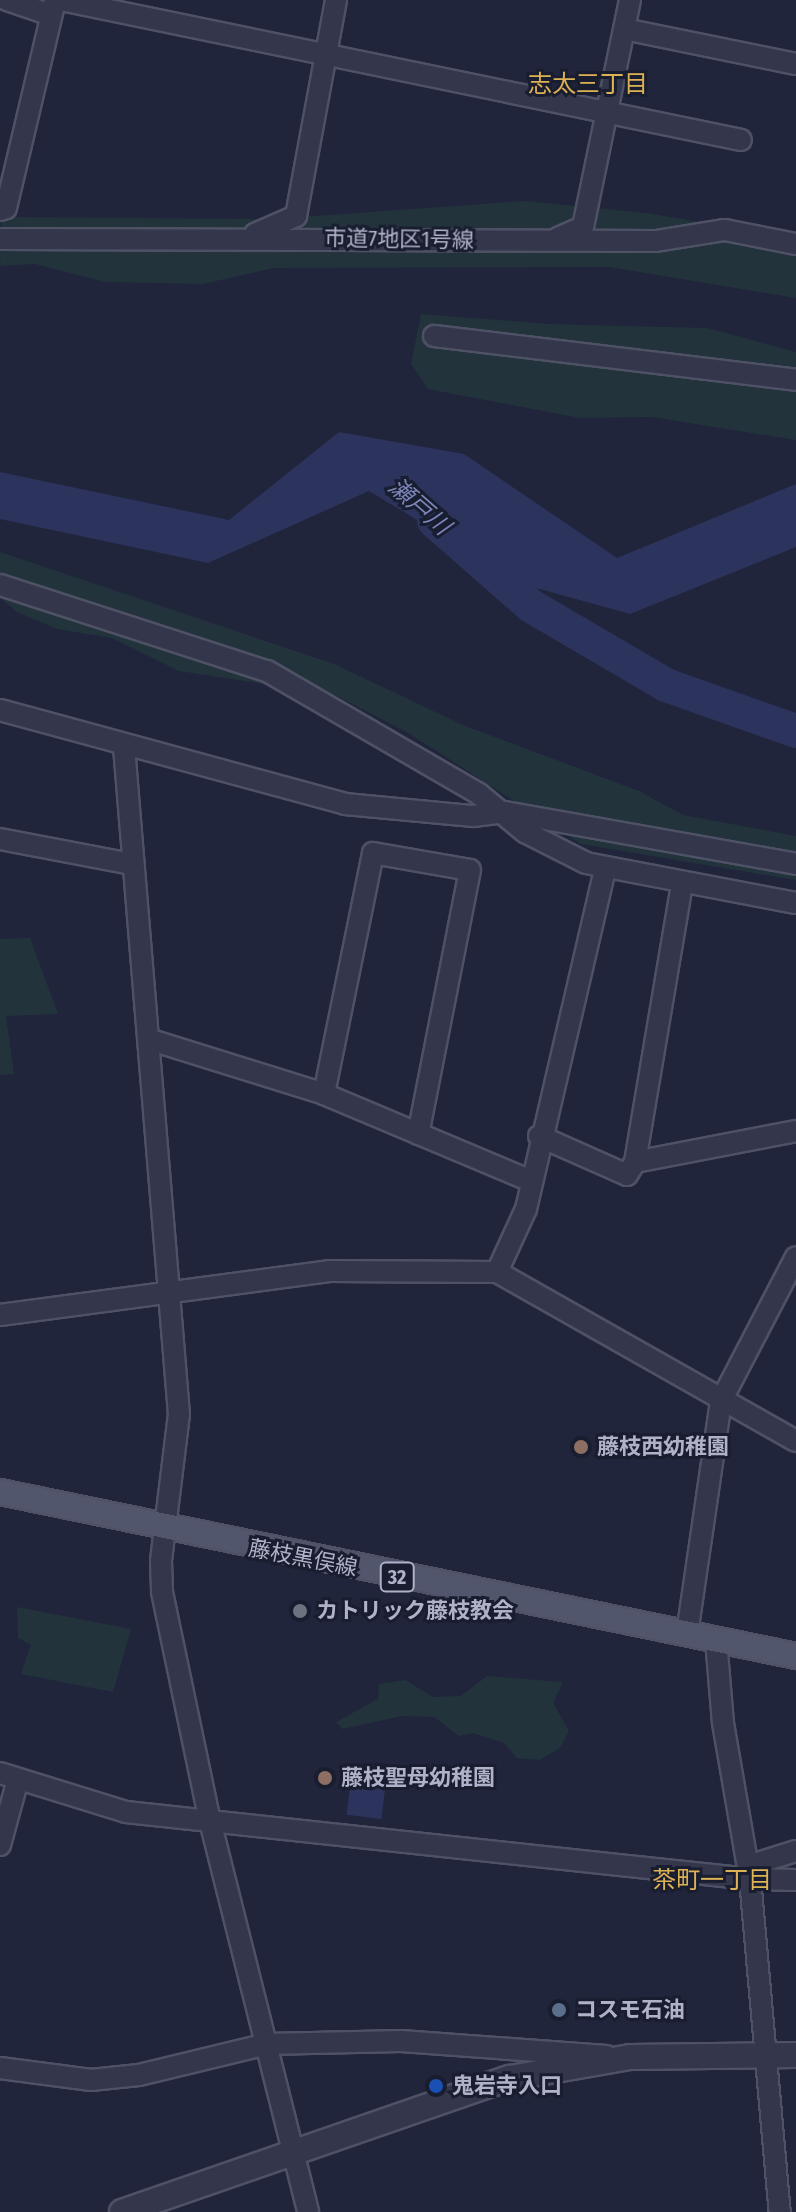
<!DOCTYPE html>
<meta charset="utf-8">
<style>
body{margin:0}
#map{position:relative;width:796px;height:2212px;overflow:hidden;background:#20253b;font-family:"Fira Sans Condensed","Noto Sans JP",sans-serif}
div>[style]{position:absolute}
.green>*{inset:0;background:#22333c}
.water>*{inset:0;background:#2c335c;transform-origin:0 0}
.river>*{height:34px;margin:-17px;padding:0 17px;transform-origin:17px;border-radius:17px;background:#2c335c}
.roads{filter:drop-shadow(2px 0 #4f5266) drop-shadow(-2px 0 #4f5266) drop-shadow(0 2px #4f5266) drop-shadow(0 -2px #4f5266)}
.minor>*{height:20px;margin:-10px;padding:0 10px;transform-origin:10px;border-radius:10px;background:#34374c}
.tertiary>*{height:24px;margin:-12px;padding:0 12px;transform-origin:12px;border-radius:12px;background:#34374c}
.primary>*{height:24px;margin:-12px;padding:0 12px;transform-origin:12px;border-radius:12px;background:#51566c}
.dots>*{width:22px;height:22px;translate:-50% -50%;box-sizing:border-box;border:4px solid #191d30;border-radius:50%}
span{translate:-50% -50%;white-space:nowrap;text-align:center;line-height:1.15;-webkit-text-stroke:6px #191d30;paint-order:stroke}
.shield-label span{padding:2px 6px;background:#191d30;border:2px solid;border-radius:6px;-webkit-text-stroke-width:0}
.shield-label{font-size:20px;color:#afb2c8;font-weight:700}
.street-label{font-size:22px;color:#afb2c8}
.poi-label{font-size:22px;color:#afb2c8;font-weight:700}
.left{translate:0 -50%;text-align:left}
.neighbourhood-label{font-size:24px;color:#dcb255}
.water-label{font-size:24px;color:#7c85b7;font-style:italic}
</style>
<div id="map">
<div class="green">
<i style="clip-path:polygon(525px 201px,646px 213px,796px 238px,796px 298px,609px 267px,273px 268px,203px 284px,105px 282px,35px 264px,0 266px,1px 217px,273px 219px)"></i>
<i style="clip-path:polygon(421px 314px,548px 324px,707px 328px,796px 352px,796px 440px,652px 417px,580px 418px,428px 389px,411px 364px)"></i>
<i style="clip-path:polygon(0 552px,334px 664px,463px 725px,639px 791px,683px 815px,796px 836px,796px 880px,581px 844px,410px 734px,335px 695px,179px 671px,112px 638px,57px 629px,17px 612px,0 598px)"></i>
<i style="clip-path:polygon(30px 938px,58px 1014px,6px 1016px,14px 1074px,0 1075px,0 939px)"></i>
<i style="clip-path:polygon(17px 1607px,131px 1629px,113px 1692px,21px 1674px,31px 1645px,18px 1638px)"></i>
<i style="clip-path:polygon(487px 1676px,563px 1682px,553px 1703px,569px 1731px,560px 1748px,540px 1760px,517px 1758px,504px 1743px,473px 1733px,459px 1736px,434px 1717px,402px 1716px,342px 1729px,336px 1722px,378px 1699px,379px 1684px,405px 1680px,433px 1697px,461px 1696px)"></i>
</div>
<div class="water">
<i style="clip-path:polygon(339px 432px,464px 454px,617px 558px,796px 484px,796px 547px,630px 614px,525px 585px,369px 491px,208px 563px,0 519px,0 472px,229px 520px)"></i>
<i style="left:352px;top:1771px;width:35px;height:44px;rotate:7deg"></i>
</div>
<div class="river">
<i style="left:434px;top:521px;width:129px;rotate:41.2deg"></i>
<i style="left:531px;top:606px;width:156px;rotate:30.3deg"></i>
<i style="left:666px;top:685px;width:138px;rotate:19.5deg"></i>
</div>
<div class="roads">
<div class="minor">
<i style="left:7px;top:0;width:46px;rotate:18.8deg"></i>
<i style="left:61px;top:0;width:694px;rotate:11.63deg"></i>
<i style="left:624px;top:29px;width:176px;rotate:11.5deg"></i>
<i style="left:0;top:210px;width:6px;rotate:-18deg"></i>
<i style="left:6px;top:208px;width:214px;rotate:-76.7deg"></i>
<i style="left:255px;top:234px;width:45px;rotate:-23.7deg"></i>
<i style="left:296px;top:216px;width:220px;rotate:-79.5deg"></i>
<i style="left:558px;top:238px;width:27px;rotate:-24deg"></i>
<i style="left:583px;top:227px;width:232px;rotate:-78.3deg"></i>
<i style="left:0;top:239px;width:656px;rotate:0.17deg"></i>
<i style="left:656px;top:241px;width:70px;rotate:-9.1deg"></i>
<i style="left:725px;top:230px;width:72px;rotate:11.2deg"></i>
<i style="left:434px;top:336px;width:365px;rotate:6.9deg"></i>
<i style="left:0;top:585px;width:281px;rotate:17.9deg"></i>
<i style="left:267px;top:671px;width:245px;rotate:30.1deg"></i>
<i style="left:479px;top:794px;width:60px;rotate:39.6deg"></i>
<i style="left:525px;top:832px;width:68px;rotate:26.9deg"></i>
<i style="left:586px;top:863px;width:214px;rotate:10.8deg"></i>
<i style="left:0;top:710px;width:358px;rotate:15.2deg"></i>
<i style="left:345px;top:804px;width:129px;rotate:5.4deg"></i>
<i style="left:473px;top:816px;width:32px;rotate:-7deg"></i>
<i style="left:505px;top:812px;width:296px;rotate:10.1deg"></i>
<i style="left:124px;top:747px;width:669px;rotate:85.29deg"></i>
<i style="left:179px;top:1414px;width:148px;rotate:97deg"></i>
<i style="left:161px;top:1561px;width:31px;rotate:88deg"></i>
<i style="left:162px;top:1592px;width:230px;rotate:78.2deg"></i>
<i style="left:209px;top:1817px;width:407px;rotate:75.9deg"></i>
<i style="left:0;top:839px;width:133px;rotate:10.8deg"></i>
<i style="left:151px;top:1040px;width:181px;rotate:17.3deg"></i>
<i style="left:324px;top:1094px;width:225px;rotate:22.8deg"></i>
<i style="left:324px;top:1094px;width:246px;rotate:-78.5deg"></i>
<i style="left:373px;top:853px;width:98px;rotate:9.9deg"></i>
<i style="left:470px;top:870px;width:269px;rotate:101.1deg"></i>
<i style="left:539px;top:1136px;width:96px;rotate:23.9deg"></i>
<i style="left:627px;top:1175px;width:15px;rotate:-58deg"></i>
<i style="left:635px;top:1162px;width:282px;rotate:-80.4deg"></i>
<i style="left:635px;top:1162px;width:164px;rotate:-10.9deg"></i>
<i style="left:497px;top:1272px;width:69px;rotate:-65.3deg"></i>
<i style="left:526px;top:1209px;width:349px;rotate:-76.9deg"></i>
<i style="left:0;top:1315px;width:332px;rotate:-7.6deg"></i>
<i style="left:329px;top:1271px;width:168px;rotate:0.3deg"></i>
<i style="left:497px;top:1272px;width:343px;rotate:29.5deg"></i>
<i style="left:687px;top:1634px;width:235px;rotate:-81.7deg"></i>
<i style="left:721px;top:1401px;width:162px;rotate:-62.5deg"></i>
<i style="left:716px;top:1640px;width:83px;rotate:85.2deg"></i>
<i style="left:723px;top:1723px;width:158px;rotate:80.2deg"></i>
<i style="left:750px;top:1879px;width:334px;rotate:84.9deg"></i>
<i style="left:0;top:1773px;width:132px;rotate:17.2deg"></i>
<i style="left:126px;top:1812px;width:628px;rotate:6.13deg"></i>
<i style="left:750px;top:1879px;width:46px;rotate:1.2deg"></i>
<i style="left:0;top:1845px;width:68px;rotate:-74.7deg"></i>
<i style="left:748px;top:1866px;width:50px;rotate:-17.4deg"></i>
<i style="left:0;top:2068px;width:92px;rotate:7.5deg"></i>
<i style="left:91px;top:2080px;width:48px;rotate:-5.9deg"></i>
<i style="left:139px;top:2075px;width:132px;rotate:-13.6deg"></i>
<i style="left:267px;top:2044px;width:134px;rotate:-1.3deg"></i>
<i style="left:401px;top:2041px;width:206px;rotate:4.2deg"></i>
</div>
<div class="tertiary">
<i style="left:122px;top:2212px;width:410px;rotate:-19.1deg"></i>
<i style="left:510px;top:2078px;width:122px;rotate:-9.9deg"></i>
<i style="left:630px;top:2057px;width:166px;rotate:-0.7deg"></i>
</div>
<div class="primary">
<i style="left:0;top:1492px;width:813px;rotate:11.64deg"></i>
</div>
</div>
<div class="dots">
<i style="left:581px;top:1447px;background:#8d6e63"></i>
<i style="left:300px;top:1611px;background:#6b7280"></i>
<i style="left:325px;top:1778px;background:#8d6e63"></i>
<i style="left:559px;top:2010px;background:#5c6f8a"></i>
<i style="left:436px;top:2086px;background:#1a4fb4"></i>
</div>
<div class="shield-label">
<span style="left:397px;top:1577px">32</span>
</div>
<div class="street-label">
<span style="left:399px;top:239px;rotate:1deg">市道7地区1号線</span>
<span style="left:303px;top:1558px;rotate:11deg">藤枝黒俣線</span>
</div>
<div class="poi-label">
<span class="left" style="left:597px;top:1447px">藤枝西幼稚園</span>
<span class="left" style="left:316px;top:1611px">カトリック藤枝教会</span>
<span class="left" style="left:341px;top:1778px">藤枝聖母幼稚園</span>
<span class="left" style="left:575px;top:2010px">コスモ石油</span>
<span class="left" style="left:452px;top:2086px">鬼岩寺入口</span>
</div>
<div class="neighbourhood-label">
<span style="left:588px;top:85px">志太三丁目</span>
<span style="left:712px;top:1881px">茶町一丁目</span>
</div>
<div class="water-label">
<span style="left:419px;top:507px;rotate:41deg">瀬戸川</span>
</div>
</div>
